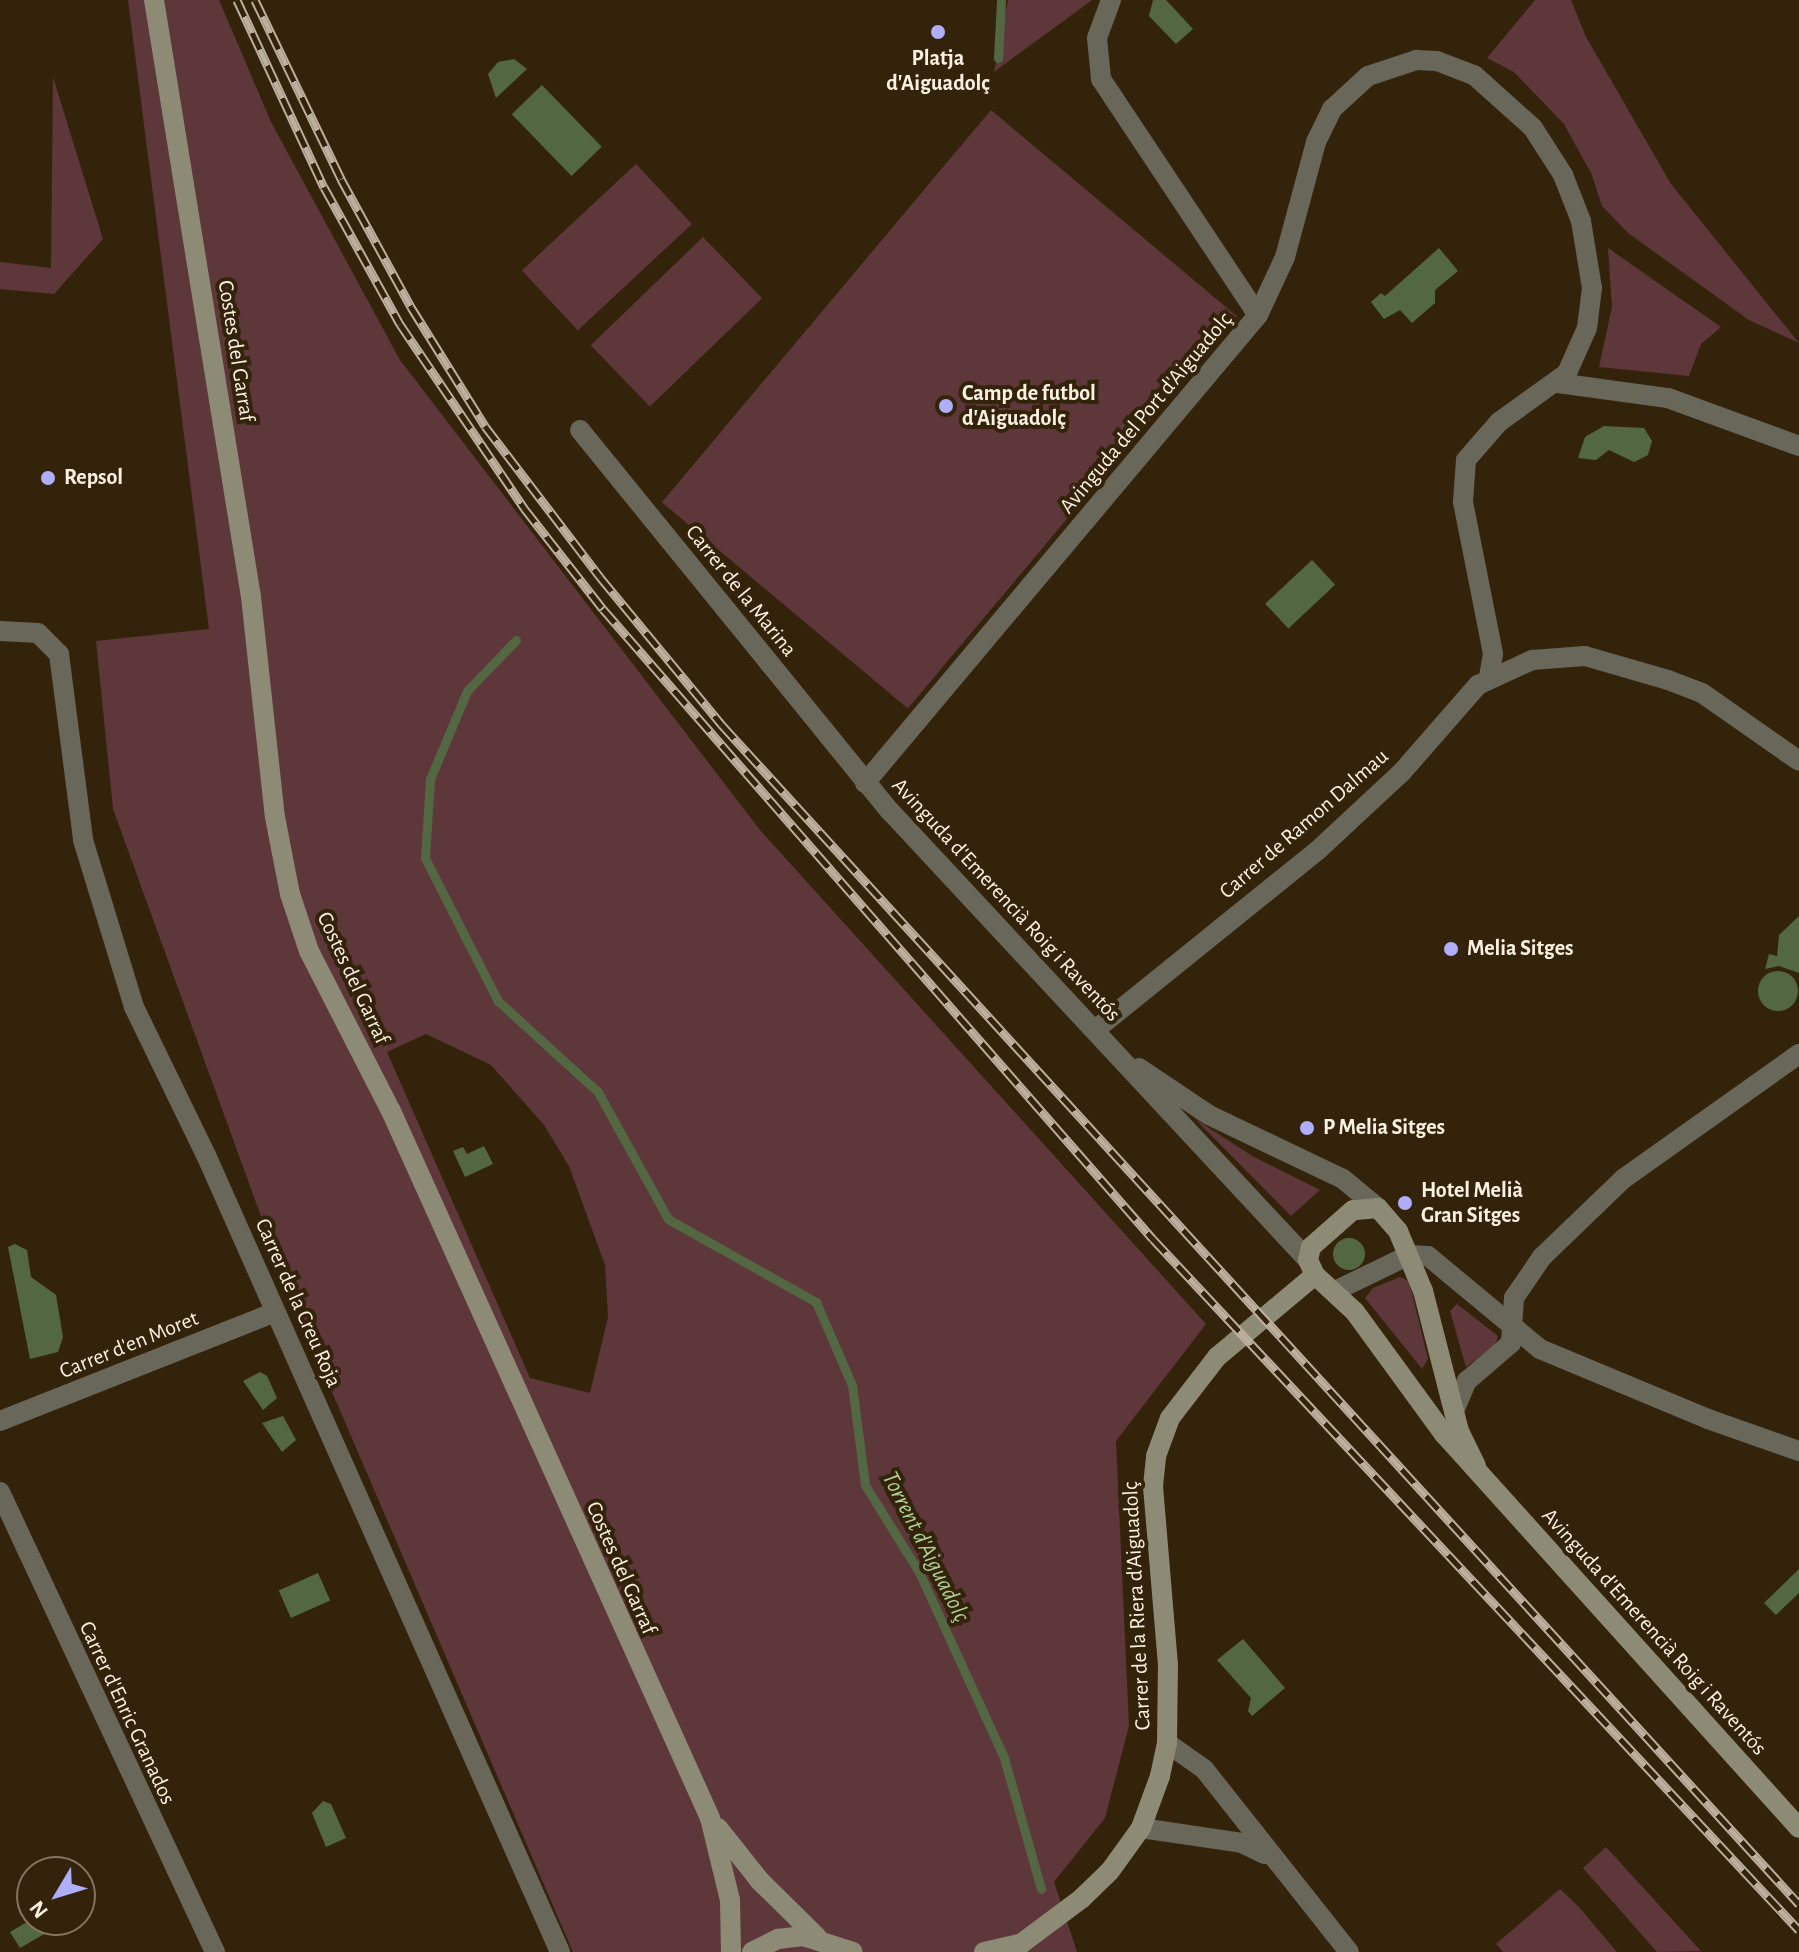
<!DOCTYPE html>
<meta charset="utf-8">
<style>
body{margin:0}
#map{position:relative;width:1799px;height:1952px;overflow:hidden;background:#34230b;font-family:"Alegreya Sans",sans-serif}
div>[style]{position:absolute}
.green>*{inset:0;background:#5e373b;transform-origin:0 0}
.water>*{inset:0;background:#536842;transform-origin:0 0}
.round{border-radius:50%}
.stream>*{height:9px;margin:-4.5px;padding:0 4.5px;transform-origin:4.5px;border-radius:4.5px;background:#536842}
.street>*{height:20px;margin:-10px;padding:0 10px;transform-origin:10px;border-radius:10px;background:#686759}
.secondary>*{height:20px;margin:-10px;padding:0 10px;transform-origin:10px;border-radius:10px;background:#8d8b76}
.rail>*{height:9px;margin-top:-4.5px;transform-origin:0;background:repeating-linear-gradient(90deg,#34230b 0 18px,#bdaf9e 0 36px);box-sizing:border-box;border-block:2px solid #bdaf9e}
.dots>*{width:22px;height:22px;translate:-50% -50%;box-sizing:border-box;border:4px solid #34230b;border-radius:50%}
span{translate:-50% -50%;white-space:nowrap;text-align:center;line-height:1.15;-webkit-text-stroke:8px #34230b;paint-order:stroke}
.poi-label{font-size:22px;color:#fdf1e3;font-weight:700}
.left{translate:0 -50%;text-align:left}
.street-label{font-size:22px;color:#fdf1e3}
.water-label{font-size:24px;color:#afd293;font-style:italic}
.north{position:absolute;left:16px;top:1856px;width:80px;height:80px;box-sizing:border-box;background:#34230b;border:2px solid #847561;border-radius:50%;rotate:232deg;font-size:22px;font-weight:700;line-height:32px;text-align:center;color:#fdf1e3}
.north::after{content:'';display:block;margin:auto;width:28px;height:36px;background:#afaefa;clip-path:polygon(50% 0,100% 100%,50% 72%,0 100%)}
</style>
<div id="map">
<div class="green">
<i style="clip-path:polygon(evenodd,128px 0,219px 0,271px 122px,400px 360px,760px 830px,1206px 1324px,1116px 1441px,1129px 1726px,1105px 1818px,1054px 1882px,1077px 1952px,573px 1952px,286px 1285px,113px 809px,96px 641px,209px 629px,128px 0,426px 1034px,491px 1065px,544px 1125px,569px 1166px,605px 1265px,608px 1317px,590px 1393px,530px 1378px,387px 1052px,426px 1034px)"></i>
<i style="clip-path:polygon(1008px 0,1092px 0,994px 72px)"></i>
<i style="clip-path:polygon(1535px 0,1571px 0,1586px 37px,1671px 184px,1799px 343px,1749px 320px,1628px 233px,1602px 206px,1592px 175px,1564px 124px,1514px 72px,1487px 58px)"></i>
<i style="clip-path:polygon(53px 77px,103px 239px,54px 294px,0 289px,0 262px,51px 268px)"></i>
<i style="left:991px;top:110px;width:321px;height:512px;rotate:40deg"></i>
<i style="left:636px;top:164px;width:82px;height:156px;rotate:47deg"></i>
<i style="left:703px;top:237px;width:85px;height:156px;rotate:46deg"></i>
<i style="clip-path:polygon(1608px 248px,1721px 327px,1701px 344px,1689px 376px,1599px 367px,1612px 307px)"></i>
<i style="clip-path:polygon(1195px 1119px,1254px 1157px,1320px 1190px,1291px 1216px)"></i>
<i style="clip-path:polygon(1400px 1277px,1409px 1281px,1428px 1359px,1422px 1369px,1365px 1298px,1373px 1288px)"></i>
<i style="clip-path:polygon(1457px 1304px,1498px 1336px,1495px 1345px,1466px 1367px,1450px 1311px)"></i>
<i style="clip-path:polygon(1606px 1847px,1701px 1951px,1657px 1952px,1583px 1868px)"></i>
<i style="clip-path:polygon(1560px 1889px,1578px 1906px,1617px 1952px,1503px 1952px,1496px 1944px)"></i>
</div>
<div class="water">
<i style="clip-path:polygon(1153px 0,1166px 0,1193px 29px,1176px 44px,1149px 16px)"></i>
<i style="clip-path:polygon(514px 59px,527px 69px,496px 98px,488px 74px,498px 62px)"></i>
<i style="left:542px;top:85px;width:86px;height:42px;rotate:46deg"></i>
<i style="clip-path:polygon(1439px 248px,1458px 271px,1435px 290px,1435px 303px,1412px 323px,1400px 310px,1384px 319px,1371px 302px,1381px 293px,1385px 296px)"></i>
<i style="clip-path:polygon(1604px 426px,1644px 428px,1652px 441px,1648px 455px,1634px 462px,1609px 450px,1596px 460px,1578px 458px,1585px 437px)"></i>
<i style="left:1312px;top:560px;width:34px;height:64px;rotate:47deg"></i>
<i style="clip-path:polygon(1799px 916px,1799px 973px,1779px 966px,1765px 969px,1769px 954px,1777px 956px,1779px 935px)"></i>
<i class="round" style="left:1758px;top:971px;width:40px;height:40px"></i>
<i style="clip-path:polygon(484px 1146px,493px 1164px,465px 1177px,453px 1151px,463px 1147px,467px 1154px)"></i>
<i class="round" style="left:1333px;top:1238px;width:32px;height:32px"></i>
<i style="clip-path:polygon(15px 1244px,27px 1250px,31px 1277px,56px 1295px,63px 1337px,58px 1352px,30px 1359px,8px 1247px)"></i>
<i style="clip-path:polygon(260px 1372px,267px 1376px,277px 1398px,263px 1410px,243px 1381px)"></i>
<i style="clip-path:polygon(283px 1416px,296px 1440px,282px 1452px,262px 1423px)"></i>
<i style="clip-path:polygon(1799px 1569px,1799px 1593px,1776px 1615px,1764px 1603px)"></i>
<i style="left:318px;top:1573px;width:30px;height:43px;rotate:66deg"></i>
<i style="clip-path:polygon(1243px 1639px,1285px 1688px,1252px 1716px,1248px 1711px,1251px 1698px,1217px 1660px)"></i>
<i style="clip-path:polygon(323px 1801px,331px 1804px,346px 1838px,326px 1847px,312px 1813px)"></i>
<i style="clip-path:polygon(32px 1919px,47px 1920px,53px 1929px,20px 1948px,10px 1932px)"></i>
</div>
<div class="stream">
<i style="left:998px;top:58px;width:58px;rotate:-87deg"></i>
<i style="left:516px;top:640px;width:71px;rotate:133.9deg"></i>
<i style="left:467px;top:691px;width:95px;rotate:112.8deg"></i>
<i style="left:430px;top:779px;width:79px;rotate:93.6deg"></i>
<i style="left:425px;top:858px;width:161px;rotate:63deg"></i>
<i style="left:498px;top:1001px;width:135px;rotate:42.3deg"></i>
<i style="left:598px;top:1092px;width:145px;rotate:61.1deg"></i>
<i style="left:668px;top:1219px;width:170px;rotate:29.3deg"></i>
<i style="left:816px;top:1302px;width:90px;rotate:66.6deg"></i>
<i style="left:852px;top:1385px;width:101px;rotate:82.6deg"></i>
<i style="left:865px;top:1485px;width:102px;rotate:58.2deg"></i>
<i style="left:919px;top:1572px;width:205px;rotate:65.4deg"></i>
<i style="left:1004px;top:1758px;width:136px;rotate:74.2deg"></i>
</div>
<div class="street">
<i style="left:1111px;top:0;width:40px;rotate:110.2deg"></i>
<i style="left:1097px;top:38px;width:41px;rotate:84.4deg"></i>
<i style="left:1101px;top:79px;width:283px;rotate:56.4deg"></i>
<i style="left:1558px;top:383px;width:111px;rotate:7.8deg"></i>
<i style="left:1668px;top:398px;width:140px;rotate:20.1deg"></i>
<i style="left:580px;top:430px;width:491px;rotate:50.9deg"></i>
<i style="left:890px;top:811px;width:613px;rotate:47.05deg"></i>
<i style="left:0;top:631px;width:38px;rotate:3deg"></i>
<i style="left:38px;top:633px;width:30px;rotate:45deg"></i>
<i style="left:59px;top:654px;width:188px;rotate:82.6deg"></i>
<i style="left:83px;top:840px;width:175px;rotate:73deg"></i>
<i style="left:134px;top:1007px;width:165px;rotate:64.1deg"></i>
<i style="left:206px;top:1155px;width:872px;rotate:66.05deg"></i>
<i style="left:865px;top:783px;width:611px;rotate:-49.98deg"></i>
<i style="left:1258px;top:315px;width:64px;rotate:-65deg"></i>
<i style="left:1285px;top:257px;width:119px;rotate:-74.9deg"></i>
<i style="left:1316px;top:142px;width:37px;rotate:-64deg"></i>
<i style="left:1332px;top:109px;width:49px;rotate:-42.5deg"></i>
<i style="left:1368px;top:76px;width:51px;rotate:-18.4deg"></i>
<i style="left:1416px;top:60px;width:21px;rotate:3deg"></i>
<i style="left:1437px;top:61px;width:40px;rotate:21deg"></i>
<i style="left:1474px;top:75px;width:79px;rotate:41.9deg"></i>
<i style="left:1533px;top:128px;width:56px;rotate:57.4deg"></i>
<i style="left:1563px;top:175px;width:49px;rotate:68.6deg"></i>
<i style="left:1581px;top:221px;width:68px;rotate:80.7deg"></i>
<i style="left:1592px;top:288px;width:40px;rotate:97.1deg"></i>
<i style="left:1587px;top:328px;width:49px;rotate:114deg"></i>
<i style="left:1567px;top:373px;width:84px;rotate:144.2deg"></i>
<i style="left:1499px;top:422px;width:50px;rotate:131deg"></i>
<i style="left:1466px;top:460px;width:42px;rotate:94.1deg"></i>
<i style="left:1463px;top:502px;width:155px;rotate:78.8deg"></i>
<i style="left:1493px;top:654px;width:23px;rotate:100deg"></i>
<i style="left:1095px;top:1030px;width:285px;rotate:-38.9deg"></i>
<i style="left:1317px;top:851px;width:116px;rotate:-42.9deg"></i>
<i style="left:1402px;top:772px;width:116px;rotate:-48.9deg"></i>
<i style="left:1478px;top:685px;width:60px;rotate:-24.8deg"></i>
<i style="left:1532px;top:660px;width:53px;rotate:-4.3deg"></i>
<i style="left:1585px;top:656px;width:86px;rotate:16.1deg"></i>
<i style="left:1668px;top:680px;width:36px;rotate:21deg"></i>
<i style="left:1702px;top:693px;width:118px;rotate:35deg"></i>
<i style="left:1139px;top:1068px;width:84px;rotate:33.9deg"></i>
<i style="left:1209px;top:1115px;width:148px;rotate:25.5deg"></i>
<i style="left:1343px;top:1179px;width:45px;rotate:39.6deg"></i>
<i style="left:1335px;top:1291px;width:82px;rotate:-25.9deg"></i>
<i style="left:1409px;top:1255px;width:19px;rotate:3deg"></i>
<i style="left:1428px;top:1256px;width:146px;rotate:39.7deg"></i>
<i style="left:1540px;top:1349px;width:182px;rotate:22.6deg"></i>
<i style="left:1708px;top:1419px;width:96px;rotate:19.4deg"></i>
<i style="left:1454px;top:1411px;width:33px;rotate:-67deg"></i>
<i style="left:1467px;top:1381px;width:58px;rotate:-40.8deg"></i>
<i style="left:1511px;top:1343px;width:45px;rotate:-86.2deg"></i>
<i style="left:1514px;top:1298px;width:50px;rotate:-55.7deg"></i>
<i style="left:1542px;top:1257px;width:112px;rotate:-43.9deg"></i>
<i style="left:1623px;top:1179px;width:216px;rotate:-35.4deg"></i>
<i style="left:0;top:1421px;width:296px;rotate:-21.6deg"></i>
<i style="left:0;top:1492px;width:508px;rotate:64.95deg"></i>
<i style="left:1167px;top:1743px;width:45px;rotate:35.1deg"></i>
<i style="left:1204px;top:1769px;width:233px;rotate:51.6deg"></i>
<i style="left:1141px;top:1828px;width:102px;rotate:8.4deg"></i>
<i style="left:1242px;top:1843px;width:25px;rotate:26deg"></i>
</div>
<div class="secondary">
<i style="left:154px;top:0;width:605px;rotate:80.77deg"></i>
<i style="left:251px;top:597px;width:221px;rotate:83.8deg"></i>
<i style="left:275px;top:817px;width:78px;rotate:79deg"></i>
<i style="left:290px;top:894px;width:60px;rotate:71.6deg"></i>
<i style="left:309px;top:951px;width:180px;rotate:62.9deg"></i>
<i style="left:391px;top:1111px;width:776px;rotate:65.71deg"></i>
<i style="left:710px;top:1818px;width:84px;rotate:76.3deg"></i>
<i style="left:730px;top:1900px;width:52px;rotate:88.9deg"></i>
<i style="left:1476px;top:1466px;width:39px;rotate:-116deg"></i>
<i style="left:1459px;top:1431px;width:145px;rotate:-104.4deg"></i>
<i style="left:1423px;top:1291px;width:65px;rotate:-112.6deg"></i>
<i style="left:1398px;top:1231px;width:30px;rotate:-131deg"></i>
<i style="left:1378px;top:1208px;width:25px;rotate:175deg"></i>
<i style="left:1353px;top:1210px;width:56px;rotate:138.6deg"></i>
<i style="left:1311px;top:1247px;width:13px;rotate:103deg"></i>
<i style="left:1308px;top:1260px;width:17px;rotate:65deg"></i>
<i style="left:1315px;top:1275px;width:54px;rotate:42.8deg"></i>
<i style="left:1355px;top:1312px;width:151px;rotate:53.9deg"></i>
<i style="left:1444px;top:1434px;width:530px;rotate:47.98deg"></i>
<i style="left:718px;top:1828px;width:68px;rotate:51.6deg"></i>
<i style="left:760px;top:1881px;width:80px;rotate:44.5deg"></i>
<i style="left:752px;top:1952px;width:29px;rotate:-27deg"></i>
<i style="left:778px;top:1939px;width:25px;rotate:-7deg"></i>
<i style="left:803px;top:1936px;width:52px;rotate:17.7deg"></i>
<i style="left:984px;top:1952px;width:39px;rotate:-13deg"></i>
<i style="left:1010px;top:1952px;width:89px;rotate:-36.7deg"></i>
<i style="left:1081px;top:1899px;width:40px;rotate:-44deg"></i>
<i style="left:1110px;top:1871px;width:53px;rotate:-54.2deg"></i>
<i style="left:1141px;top:1828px;width:55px;rotate:-69.9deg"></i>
<i style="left:1160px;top:1776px;width:34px;rotate:-78deg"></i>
<i style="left:1167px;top:1743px;width:78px;rotate:-89.3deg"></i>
<i style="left:1168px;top:1665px;width:180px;rotate:-94.8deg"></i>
<i style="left:1153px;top:1486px;width:30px;rotate:-84deg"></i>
<i style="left:1156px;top:1456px;width:40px;rotate:-69.8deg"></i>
<i style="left:1170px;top:1418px;width:77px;rotate:-52.4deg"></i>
<i style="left:1217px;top:1357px;width:128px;rotate:-39.9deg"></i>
</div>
<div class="rail">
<i style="left:237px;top:0;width:206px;rotate:65.1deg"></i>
<i style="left:324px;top:187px;width:157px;rotate:61deg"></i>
<i style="left:400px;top:324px;width:222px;rotate:56deg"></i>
<i style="left:524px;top:508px;width:128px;rotate:52deg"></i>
<i style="left:603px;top:609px;width:836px;rotate:48.88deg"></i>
<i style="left:1153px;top:1239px;width:946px;rotate:46.93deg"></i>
<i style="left:255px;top:0;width:199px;rotate:64.3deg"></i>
<i style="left:341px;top:179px;width:146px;rotate:61.3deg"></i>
<i style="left:411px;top:307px;width:140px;rotate:58.1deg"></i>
<i style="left:485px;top:426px;width:190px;rotate:52.7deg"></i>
<i style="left:600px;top:577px;width:192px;rotate:50.5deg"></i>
<i style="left:722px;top:725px;width:1597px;rotate:47.59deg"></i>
</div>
<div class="dots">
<i style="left:938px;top:32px;background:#afaefa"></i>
<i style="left:946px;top:406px;background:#afaefa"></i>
<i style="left:48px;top:478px;background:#afaefa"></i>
<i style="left:1451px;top:949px;background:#afaefa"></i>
<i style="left:1307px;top:1128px;background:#afaefa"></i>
<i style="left:1405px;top:1203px;background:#afaefa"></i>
</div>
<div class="poi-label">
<span style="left:938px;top:71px">Platja<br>d'Aiguadolç</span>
<span class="left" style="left:962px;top:406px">Camp de futbol<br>d'Aiguadolç</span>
<span class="left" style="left:64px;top:478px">Repsol</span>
<span class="left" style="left:1467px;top:949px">Melia Sitges</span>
<span class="left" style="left:1323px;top:1128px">P Melia Sitges</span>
<span class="left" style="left:1421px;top:1203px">Hotel Melià<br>Gran Sitges</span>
</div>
<div class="street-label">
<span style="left:236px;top:351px;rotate:81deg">Costes del Garraf</span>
<span style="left:1146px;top:413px;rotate:-50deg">Avinguda del Port d'Aiguadolç</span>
<span style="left:741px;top:591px;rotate:51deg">Carrer de la Marina</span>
<span style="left:1304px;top:824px;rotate:-41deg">Carrer de Ramon Dalmau</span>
<span style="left:1006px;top:900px;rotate:47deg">Avinguda d'Emerencià Roig i Raventós</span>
<span style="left:353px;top:978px;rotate:65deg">Costes del Garraf</span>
<span style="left:298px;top:1303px;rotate:66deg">Carrer de la Creu Roja</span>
<span style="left:129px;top:1345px;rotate:-22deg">Carrer d'en Moret</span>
<span style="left:621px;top:1568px;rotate:66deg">Costes del Garraf</span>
<span style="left:1137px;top:1606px;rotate:-93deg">Carrer de la Riera d'Aiguadolç</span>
<span style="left:1654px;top:1632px;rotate:48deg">Avinguda d'Emerencià Roig i Raventós</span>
<span style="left:127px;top:1713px;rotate:65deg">Carrer d'Enric Granados</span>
</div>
<div class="water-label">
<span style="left:925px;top:1547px;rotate:63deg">Torrent d'Aiguadolç</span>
</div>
<div class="north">N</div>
</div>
